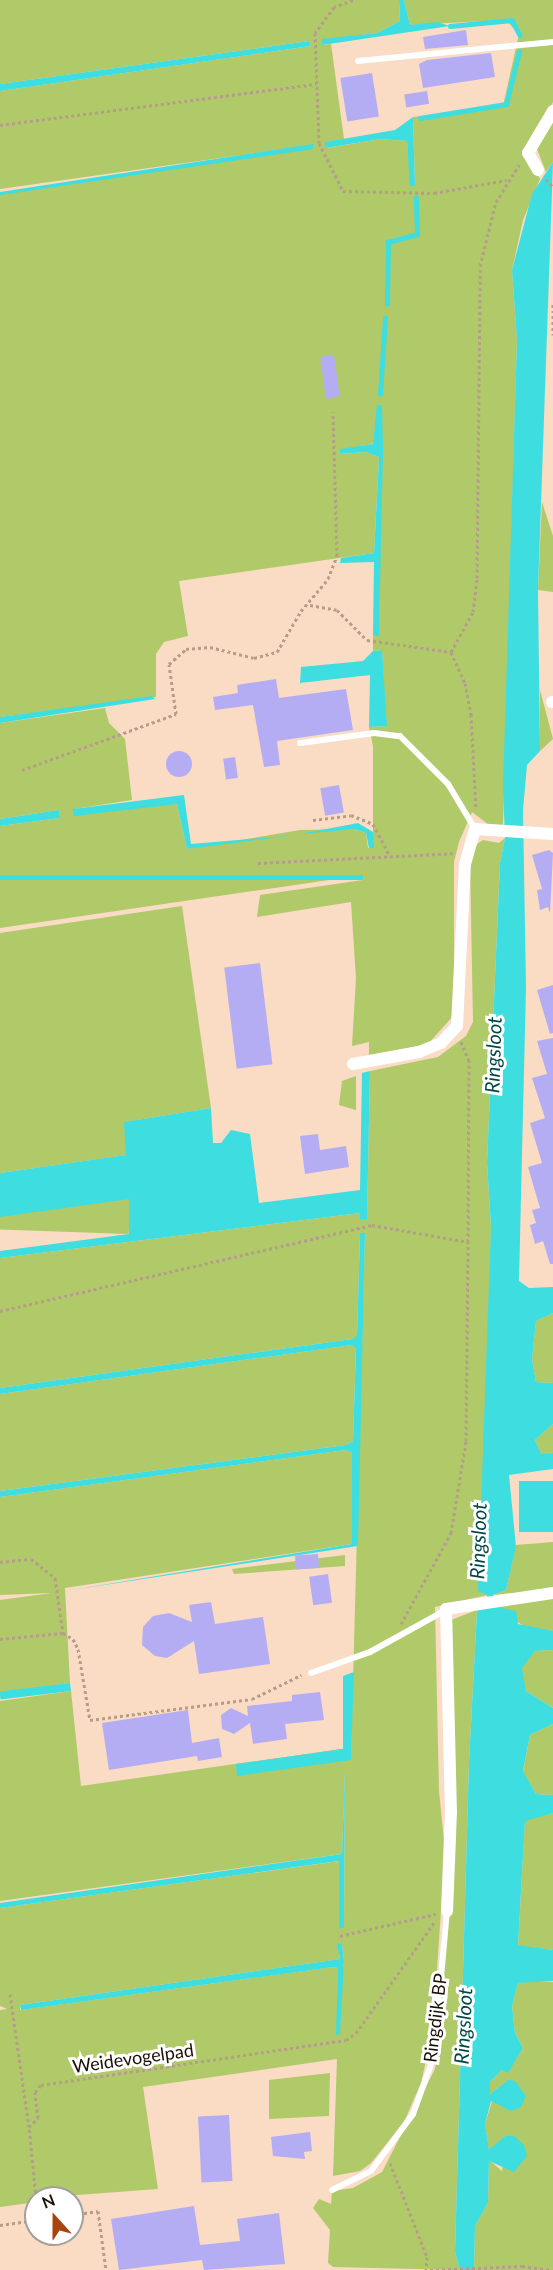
<!DOCTYPE html>
<style>
body{margin:0}
#map{position:relative;width:553px;height:2270px;overflow:hidden;background:#fadbc3;font-family:Lato,sans-serif}
div>[style]{position:absolute}
.green>*{inset:0;background:#b0c969;transform-origin:0 0}
.water>*{inset:0;background:#3edddf;transform-origin:0 0}
.stream>*{height:4.5px;margin:-2.25px;padding:0 2.25px;transform-origin:2.25px;border-radius:2.25px;background:#3edddf}
.building>*{inset:0;background:#b5adf4;transform-origin:0 0}
.round{border-radius:50%}
.path>*{height:3px;margin-top:-1.5px;transform-origin:0;background:repeating-linear-gradient(90deg,#b69d8a 0 3px,transparent 0 6px)}
.lane>*{height:6px;margin:-3px;padding:0 3px;transform-origin:3px;border-radius:3px;background:#fff}
.street>*{height:12px;margin:-6px;padding:0 6px;transform-origin:6px;border-radius:6px;background:#fff}
span{translate:-50% -50%;white-space:nowrap;text-align:center;line-height:1.15;-webkit-text-stroke:6px #fff;paint-order:stroke}
.street-label{font-size:18px;color:#1a0f07}
.water-label{font-size:20px;color:#004848;font-style:italic}
.north{position:absolute;left:24px;top:2186px;width:60px;height:60px;box-sizing:border-box;background:#fff;border:2px solid #a39f9c;border-radius:50%;rotate:339deg;font-size:16px;font-weight:700;line-height:24px;text-align:center;color:#1a0f07}
.north::after{content:'';display:block;margin:auto;width:21px;height:27px;background:#a8450f;clip-path:polygon(50% 0,100% 100%,50% 72%,0 100%)}
</style>
<div id="map">
<div class="green">
<i style="clip-path:polygon(0 0,399px 0,400px 21px,377px 33px,322px 40px,322px 45px,331px 44px,344px 139px,326px 142px,326px 148px,381px 139px,407px 141px,411px 186px,415px 186px,413px 117px,503px 106px,519px 34px,506px 20px,410px 25px,404px 0,553px 0,553px 102px,525px 154px,540px 179px,523px 220px,512px 270px,517px 340px,503px 826px,489px 825px,472px 812px,459px 842px,454px 862px,454px 1015px,428px 1044px,369px 1056px,369px 1042px,352px 1046px,356px 978px,351px 902px,257px 917px,260px 895px,363px 880px,363px 875px,0 928px,0 826px,60px 818px,59px 810px,0 819px,0 723px,105px 708px,109px 723px,125px 739px,132px 800px,74px 809px,177px 804px,187px 849px,300px 830px,354px 829px,366px 833px,368px 848px,373px 848px,373px 746px,369px 727px,386px 726px,382px 650px,373px 651px,373px 635px,379px 635px,382px 405px,377px 406px,377px 439px,372px 444px,340px 450px,341px 454px,366px 452px,379px 457px,374px 553px,179px 581px,188px 636px,164px 642px,156px 654px,156px 697px,0 717px,0 194px,313px 145px,0 189px,0 91px,311px 46px,309px 41px,0 84px)"></i>
<i style="clip-path:polygon(553px 119px,553px 162px,546px 172px,537px 149px)"></i>
<i style="clip-path:polygon(542px 502px,553px 536px,553px 592px,538px 590px)"></i>
<i style="clip-path:polygon(540px 690px,553px 739px,540px 751px)"></i>
<i style="clip-path:polygon(evenodd,505px 838px,500px 863px,487px 1163px,491px 1227px,487px 1595px,435px 1607px,439px 1791px,445px 1851px,433px 2029px,421px 2083px,404px 2122px,371px 2163px,360px 2171px,333px 2176px,337px 2059px,143px 2087px,158px 2189px,36px 2198px,36px 2202px,0 2207px,0 2010px,7px 2009px,0 2006px,0 1908px,340px 1861px,339px 1927px,344px 1928px,345px 1770px,342px 1854px,0 1901px,0 1701px,71px 1691px,81px 1786px,348px 1748px,351px 1757px,365px 1234px,360px 1234px,357px 1337px,352px 1339px,0 1388px,0 1258px,360px 1213px,367px 1219px,370px 1071px,438px 1057px,466px 1036px,473px 1022px,470px 860px,474px 846px,483px 840px,499px 843px,505px 838px,338px 1944px,342px 1944px,344px 1961px,337px 2035px,338px 1968px,333px 1967px,20px 2010px,20px 2005px,340px 1959px,338px 1944px)"></i>
<i style="clip-path:polygon(182px 906px,211px 1108px,125px 1122px,127px 1155px,0 1173px,0 933px)"></i>
<i style="clip-path:polygon(356px 1076px,356px 1110px,339px 1105px,342px 1081px)"></i>
<i style="left:130px;top:1199px;width:35px;height:131px;rotate:92deg"></i>
<i style="clip-path:polygon(553px 1313px,553px 1383px,536px 1382px,532px 1359px,536px 1321px)"></i>
<i style="clip-path:polygon(352px 1345px,356px 1347px,353px 1441px,346px 1445px,0 1491px,0 1394px)"></i>
<i style="clip-path:polygon(553px 1424px,553px 1453px,541px 1455px,535px 1440px)"></i>
<i style="clip-path:polygon(346px 1450px,352px 1453px,352px 1544px,65px 1588px,70px 1683px,0 1693px,0 1600px,52px 1593px,0 1595px,0 1497px)"></i>
<i style="clip-path:polygon(553px 1542px,553px 1589px,493px 1595px,506px 1590px,516px 1545px)"></i>
<i style="clip-path:polygon(345px 1555px,345px 1566px,234px 1574px,232px 1569px)"></i>
<i style="clip-path:polygon(553px 1597px,553px 1631px,530px 1630px,493px 1606px)"></i>
<i style="clip-path:polygon(487px 1606px,477px 1611px,469px 1762px,455px 2252px,460px 2270px,333px 2267px,328px 2263px,330px 2230px,313px 2208px,319px 2199px,331px 2204px,332px 2191px,353px 2188px,382px 2172px,435px 2069px,452px 1873px,451px 1620px)"></i>
<i style="clip-path:polygon(553px 1650px,553px 1708px,526px 1691px,521px 1668px,535px 1651px)"></i>
<i style="clip-path:polygon(553px 1724px,553px 1795px,536px 1794px,523px 1772px,530px 1735px)"></i>
<i style="clip-path:polygon(553px 1813px,553px 1950px,518px 1946px,525px 1820px)"></i>
<i style="clip-path:polygon(534px 1981px,553px 1982px,553px 2270px,474px 2270px,475px 2226px,488px 2203px,489px 2160px,502px 2171px,505px 2136px,489px 2151px,485px 2124px,492px 2101px,508px 2080px,490px 2094px,490px 2082px,502px 2070px,508px 2072px,523px 2048px,515px 2033px,512px 2006px,518px 1983px)"></i>
<i style="clip-path:polygon(330px 2073px,329px 2116px,269px 2119px,269px 2080px)"></i>
</div>
<div class="water">
<i style="clip-path:polygon(399px 0,404px 0,410px 25px,437px 22px,450px 26px,322px 45px,322px 39px,377px 33px,400px 21px)"></i>
<i style="clip-path:polygon(309px 41px,311px 46px,0 91px,0 84px)"></i>
<i style="clip-path:polygon(413px 117px,415px 186px,410px 186px,407px 141px,381px 139px,325px 148px,325px 142px,395px 130px)"></i>
<i style="clip-path:polygon(313px 144px,313px 149px,0 195px,0 192px)"></i>
<i style="clip-path:polygon(553px 162px,538px 590px,540px 751px,527px 765px,523px 810px,526px 987px,519px 1281px,529px 1288px,553px 1287px,553px 1313px,536px 1321px,532px 1359px,536px 1382px,553px 1383px,553px 1424px,535px 1440px,541px 1454px,553px 1453px,553px 1469px,509px 1475px,516px 1547px,506px 1590px,493px 1595px,494px 1606px,516px 1611px,518px 1624px,553px 1631px,553px 1650px,535px 1651px,522px 1668px,526px 1691px,553px 1708px,553px 1724px,530px 1735px,523px 1771px,536px 1794px,553px 1795px,553px 1813px,525px 1821px,518px 1945px,553px 1950px,553px 1981px,518px 1983px,512px 2006px,515px 2033px,523px 2048px,508px 2073px,502px 2070px,490px 2082px,490px 2094px,508px 2080px,515px 2081px,526px 2096px,521px 2107px,511px 2111px,491px 2101px,485px 2124px,489px 2150px,505px 2136px,514px 2136px,524px 2145px,527px 2156px,514px 2172px,489px 2161px,488px 2203px,475px 2226px,474px 2270px,460px 2270px,455px 2252px,469px 1762px,477px 1611px,487px 1606px,487px 1595px,478px 1591px,491px 1227px,487px 1163px,500px 863px,505px 838px,503px 787px,517px 340px,512px 270px,532px 194px)"></i>
<i style="clip-path:polygon(377px 405px,382px 405px,383px 450px,379px 636px,373px 635px,374px 562px,340px 563px,341px 558px,374px 553px,379px 457px,366px 452px,340px 454px,340px 449px,373px 444px)"></i>
<i style="clip-path:polygon(382px 650px,387px 726px,369px 727px,370px 675px,300px 683px,301px 667px,363px 661px,373px 651px)"></i>
<i style="clip-path:polygon(152px 696px,155px 699px,0 723px,0 717px)"></i>
<i style="clip-path:polygon(184px 795px,191px 844px,287px 836px,187px 849px,177px 804px,74px 816px,73px 809px)"></i>
<i style="clip-path:polygon(59px 810px,60px 818px,0 826px,0 819px)"></i>
<i style="clip-path:polygon(358px 823px,373px 832px,374px 848px,369px 848px,366px 833px,354px 829px,300px 834px)"></i>
<i style="left:363px;top:875px;width:5px;height:367px;rotate:90deg"></i>
<i style="clip-path:polygon(370px 1071px,367px 1219px,360px 1219px,360px 1213px,0 1258px,0 1251px,129px 1234px,129px 1199px,0 1217px,0 1173px,126px 1155px,124px 1122px,211px 1108px,213px 1143px,221px 1143px,231px 1130px,250px 1134px,259px 1203px,360px 1190px,362px 1073px)"></i>
<i style="clip-path:polygon(360px 1233px,365px 1233px,358px 1546px,65px 1591px,352px 1544px,352px 1453px,346px 1450px,0 1497px,0 1491px,346px 1445px,353px 1441px,356px 1348px,352px 1345px,0 1394px,0 1388px,352px 1339px,357px 1336px)"></i>
<i style="left:553px;top:1481px;width:51px;height:34px;rotate:90deg"></i>
<i style="clip-path:polygon(354px 1672px,351px 1760px,237px 1776px,236px 1764px,343px 1749px,343px 1676px)"></i>
<i style="left:70px;top:1683px;width:8px;height:71px;rotate:83deg"></i>
<i style="clip-path:polygon(345px 1770px,344px 1928px,339px 1928px,339px 1861px,0 1908px,0 1903px,342px 1854px)"></i>
<i style="clip-path:polygon(337px 1943px,342px 1944px,344px 1961px,340px 2034px,336px 2035px,338px 1968px,333px 1967px,21px 2010px,20px 2005px,340px 1959px)"></i>
</div>
<div class="stream">
<i style="left:450px;top:26px;width:62px;rotate:-5.5deg"></i>
<i style="left:512px;top:20px;width:17px;rotate:62deg"></i>
<i style="left:420px;top:118px;width:87px;rotate:-9.2deg"></i>
<i style="left:506px;top:104px;width:54px;rotate:-76deg"></i>
<i style="left:387px;top:304px;width:62px;rotate:-89.1deg"></i>
<i style="left:388px;top:242px;width:30px;rotate:-15deg"></i>
<i style="left:417px;top:234px;width:36px;rotate:-92deg"></i>
<i style="left:380px;top:394px;width:76px;rotate:-86.2deg"></i>
</div>
<div class="building">
<i style="clip-path:polygon(466px 30px,468px 45px,425px 49px,423px 37px)"></i>
<i style="clip-path:polygon(491px 53px,495px 77px,423px 88px,419px 64px,427px 60px)"></i>
<i style="left:372px;top:73px;width:44px;height:32px;rotate:81deg"></i>
<i style="left:427px;top:91px;width:13px;height:23px;rotate:81deg"></i>
<i style="left:334px;top:355px;width:42px;height:14px;rotate:82deg"></i>
<i style="clip-path:polygon(276px 679px,279px 698px,346px 689px,353px 730px,277px 741px,280px 765px,264px 767px,253px 705px,215px 710px,213px 697px,238px 693px,237px 685px)"></i>
<i class="round" style="left:166px;top:751px;width:26px;height:26px"></i>
<i style="left:235px;top:757px;width:21px;height:12px;rotate:82deg"></i>
<i style="left:339px;top:785px;width:28px;height:19px;rotate:80deg"></i>
<i style="clip-path:polygon(549px 850px,553px 853px,550px 913px,548px 907px,540px 910px,537px 890px,542px 889px,532px 855px)"></i>
<i style="left:260px;top:963px;width:102px;height:36px;rotate:83deg"></i>
<i style="clip-path:polygon(553px 985px,553px 1033px,550px 1034px,537px 990px)"></i>
<i style="clip-path:polygon(553px 1038px,553px 1264px,550px 1264px,543px 1241px,535px 1244px,530px 1225px,536px 1223px,532px 1210px,540px 1208px,528px 1167px,542px 1163px,530px 1123px,545px 1118px,532px 1078px,547px 1074px,537px 1041px)"></i>
<i style="clip-path:polygon(318px 1134px,320px 1150px,346px 1146px,349px 1167px,305px 1174px,300px 1136px)"></i>
<i style="left:318px;top:1554px;width:14px;height:23px;rotate:86deg"></i>
<i style="left:328px;top:1574px;width:29px;height:19px;rotate:82deg"></i>
<i style="clip-path:polygon(211px 1602px,215px 1624px,263px 1617px,270px 1664px,199px 1674px,194px 1641px,167px 1658px,155px 1656px,142px 1645px,143px 1627px,153px 1616px,169px 1613px,192px 1622px,189px 1605px)"></i>
<i style="clip-path:polygon(320px 1692px,324px 1720px,285px 1724px,287px 1739px,253px 1744px,250px 1723px,234px 1734px,222px 1729px,221px 1715px,231px 1708px,248px 1716px,247px 1706px,292px 1701px,292px 1695px)"></i>
<i style="clip-path:polygon(188px 1710px,192px 1743px,219px 1738px,222px 1757px,198px 1761px,197px 1756px,109px 1770px,102px 1723px)"></i>
<i style="left:229px;top:2115px;width:66px;height:31px;rotate:87deg"></i>
<i style="clip-path:polygon(310px 2132px,312px 2151px,304px 2152px,305px 2159px,273px 2156px,271px 2137px)"></i>
<i style="clip-path:polygon(194px 2206px,200px 2245px,240px 2241px,237px 2219px,279px 2213px,285px 2264px,204px 2270px,202px 2260px,119px 2270px,111px 2219px)"></i>
</div>
<div class="path">
<i style="left:353px;top:0;width:20px;rotate:160deg"></i>
<i style="left:334px;top:7px;width:32px;rotate:126deg"></i>
<i style="left:315px;top:33px;width:110px;rotate:87.9deg"></i>
<i style="left:319px;top:143px;width:54px;rotate:63.4deg"></i>
<i style="left:343px;top:191px;width:91px;rotate:1.3deg"></i>
<i style="left:434px;top:193px;width:74px;rotate:-10.1deg"></i>
<i style="left:0;top:125px;width:319px;rotate:-7.4deg"></i>
<i style="left:546px;top:179px;width:11px;rotate:49deg"></i>
<i style="left:553px;top:304px;width:31px;rotate:90deg"></i>
<i style="left:310px;top:605px;width:27px;rotate:10deg"></i>
<i style="left:337px;top:610px;width:42px;rotate:45deg"></i>
<i style="left:367px;top:640px;width:85px;rotate:8.1deg"></i>
<i style="left:451px;top:652px;width:46px;rotate:-61.2deg"></i>
<i style="left:473px;top:612px;width:34px;rotate:-83deg"></i>
<i style="left:477px;top:578px;width:312px;rotate:-89.4deg"></i>
<i style="left:480px;top:266px;width:66px;rotate:-76deg"></i>
<i style="left:496px;top:202px;width:44px;rotate:-58.1deg"></i>
<i style="left:451px;top:652px;width:34px;rotate:66deg"></i>
<i style="left:465px;top:683px;width:32px;rotate:79deg"></i>
<i style="left:471px;top:714px;width:94px;rotate:87deg"></i>
<i style="left:22px;top:770px;width:164px;rotate:-20deg"></i>
<i style="left:176px;top:714px;width:50px;rotate:-98deg"></i>
<i style="left:169px;top:664px;width:23px;rotate:-41deg"></i>
<i style="left:186px;top:649px;width:24px;rotate:-5deg"></i>
<i style="left:210px;top:647px;width:45px;rotate:14deg"></i>
<i style="left:254px;top:658px;width:24px;rotate:-15deg"></i>
<i style="left:277px;top:652px;width:48px;rotate:-59.7deg"></i>
<i style="left:301px;top:611px;width:42px;rotate:-49.8deg"></i>
<i style="left:328px;top:579px;width:25px;rotate:-69deg"></i>
<i style="left:337px;top:556px;width:144px;rotate:-91.6deg"></i>
<i style="left:313px;top:820px;width:38px;rotate:-7deg"></i>
<i style="left:351px;top:815px;width:24px;rotate:22deg"></i>
<i style="left:373px;top:824px;width:34px;rotate:62deg"></i>
<i style="left:258px;top:863px;width:195px;rotate:-2.9deg"></i>
<i style="left:0;top:1311px;width:382px;rotate:-13deg"></i>
<i style="left:372px;top:1225px;width:97px;rotate:10deg"></i>
<i style="left:468px;top:1242px;width:181px;rotate:-89.7deg"></i>
<i style="left:469px;top:1061px;width:21px;rotate:-113deg"></i>
<i style="left:0;top:1562px;width:31px;rotate:-6deg"></i>
<i style="left:31px;top:1559px;width:31px;rotate:38deg"></i>
<i style="left:55px;top:1578px;width:56px;rotate:81.7deg"></i>
<i style="left:401px;top:1624px;width:104px;rotate:-61.2deg"></i>
<i style="left:451px;top:1533px;width:93px;rotate:-80.7deg"></i>
<i style="left:466px;top:1441px;width:199px;rotate:-89.4deg"></i>
<i style="left:0;top:1639px;width:63px;rotate:-5.4deg"></i>
<i style="left:63px;top:1633px;width:12px;rotate:31deg"></i>
<i style="left:73px;top:1639px;width:11px;rotate:63deg"></i>
<i style="left:78px;top:1649px;width:72px;rotate:80.4deg"></i>
<i style="left:90px;top:1720px;width:163px;rotate:-7.4deg"></i>
<i style="left:252px;top:1699px;width:55px;rotate:-26.1deg"></i>
<i style="left:340px;top:1936px;width:98px;rotate:-13deg"></i>
<i style="left:10px;top:1994px;width:134px;rotate:81.9deg"></i>
<i style="left:390px;top:2163px;width:101px;rotate:68.5deg"></i>
<i style="left:427px;top:2257px;width:13px;rotate:94deg"></i>
<i style="left:36px;top:2198px;width:71px;rotate:-95.6deg"></i>
<i style="left:29px;top:2127px;width:13px;rotate:-45deg"></i>
<i style="left:38px;top:2118px;width:26px;rotate:-97deg"></i>
<i style="left:35px;top:2092px;width:9px;rotate:-49deg"></i>
<i style="left:41px;top:2085px;width:308px;rotate:-8.4deg"></i>
<i style="left:346px;top:2040px;width:12px;rotate:-35deg"></i>
<i style="left:356px;top:2033px;width:138px;rotate:-54.7deg"></i>
<i style="left:72px;top:2215px;width:26px;rotate:-9deg"></i>
<i style="left:98px;top:2211px;width:60px;rotate:82.3deg"></i>
<i style="left:0;top:2225px;width:36px;rotate:-8deg"></i>
<i style="left:430px;top:2270px;width:92px;rotate:-2.5deg"></i>
<i style="left:522px;top:2266px;width:30px;rotate:8deg"></i>
</div>
<div class="lane">
<i style="left:358px;top:61px;width:196px;rotate:-5.6deg"></i>
<i style="left:300px;top:743px;width:75px;rotate:-7.7deg"></i>
<i style="left:374px;top:733px;width:26px;rotate:7deg"></i>
<i style="left:400px;top:736px;width:68px;rotate:45deg"></i>
<i style="left:448px;top:784px;width:52px;rotate:59deg"></i>
<i style="left:311px;top:1673px;width:63px;rotate:-19.6deg"></i>
<i style="left:370px;top:1652px;width:87px;rotate:-28.9deg"></i>
<i style="left:332px;top:2190px;width:43px;rotate:-26deg"></i>
<i style="left:371px;top:2171px;width:71px;rotate:-53.6deg"></i>
<i style="left:413px;top:2114px;width:62px;rotate:-70.1deg"></i>
<i style="left:434px;top:2056px;width:146px;rotate:-84.9deg"></i>
</div>
<div class="street">
<i style="left:538px;top:170px;width:20px;rotate:-120deg"></i>
<i style="left:528px;top:153px;width:49px;rotate:-59.2deg"></i>
<i style="left:552px;top:702px;width:1px"></i>
<i style="left:353px;top:1064px;width:67px;rotate:-10.3deg"></i>
<i style="left:419px;top:1052px;width:24px;rotate:-22deg"></i>
<i style="left:441px;top:1043px;width:23px;rotate:-47deg"></i>
<i style="left:457px;top:1026px;width:162px;rotate:-87.2deg"></i>
<i style="left:465px;top:864px;width:36px;rotate:-74deg"></i>
<i style="left:475px;top:829px;width:78px;rotate:3.7deg"></i>
<i style="left:447px;top:1911px;width:98px;rotate:-87.7deg"></i>
<i style="left:451px;top:1813px;width:204px;rotate:-91.4deg"></i>
<i style="left:446px;top:1609px;width:108px;rotate:-8.5deg"></i>
</div>
<div class="street-label">
<span style="left:435px;top:2018px;rotate:-83deg">Ringdijk BP</span>
<span style="left:133px;top:2058px;rotate:-8deg">Weidevogelpad</span>
</div>
<div class="water-label">
<span style="left:493px;top:1055px;rotate:-88deg">Ringsloot</span>
<span style="left:478px;top:1541px;rotate:-88deg">Ringsloot</span>
<span style="left:463px;top:2026px;rotate:-87deg">Ringsloot</span>
</div>
<div class="north">N</div>
</div>
